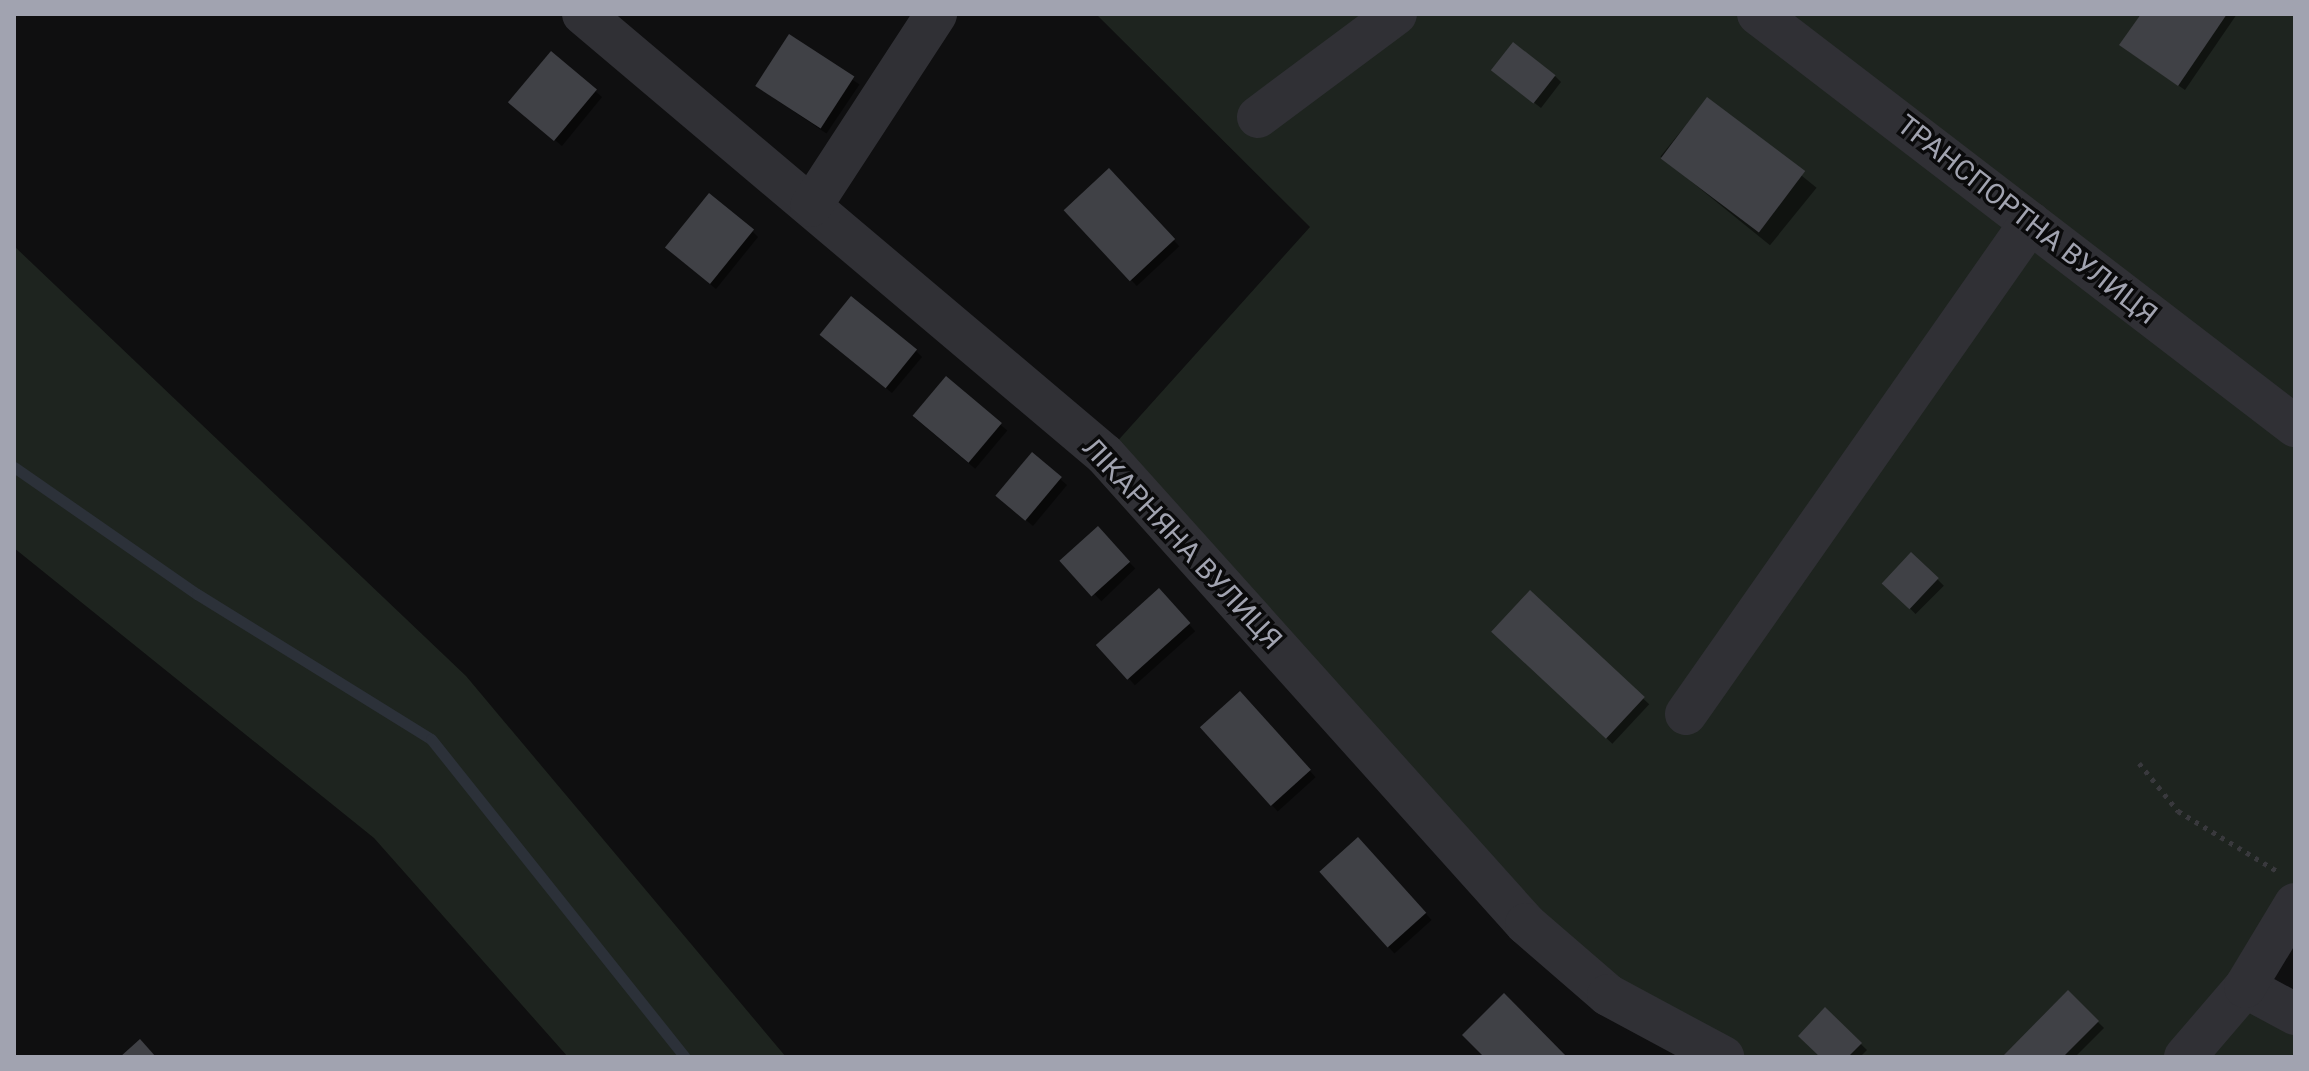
<!DOCTYPE html>
<meta charset="utf-8">
<style>
body{margin:0}
#map{position:relative;width:2309px;height:1071px;overflow:hidden;background:#0f0f10;font-family:Roboto,sans-serif}
div>[style]{position:absolute}
.green>*{inset:0;background:#1e241f}
.shadow>*{inset:0;background:#0007;transform-origin:0 0}
.stream>*{height:11px;margin:-5.5px;padding:0 5.5px;transform-origin:5.5px;border-radius:5.5px;background:#2c3139}
.building>*{inset:0;background:#404146;transform-origin:0 0}
.path>*{height:5px;margin-top:-2.5px;transform-origin:0;background:repeating-linear-gradient(90deg,#39393d 0 4px,transparent 0 10px)}
.minor>*{height:42px;margin:-21px;padding:0 21px;transform-origin:21px;border-radius:21px;background:#303035}
span{translate:-50% -50%;white-space:nowrap;text-align:center;line-height:1.15;-webkit-text-stroke:7px #0a0a0b;paint-order:stroke}
.street-label{font-size:28px;color:#a1a3b0}
.frame{position:absolute;inset:0;border:16px solid #a1a3b0;pointer-events:none}
</style>
<div id="map">
<div class="green">
<i style="clip-path:polygon(1096px 14px,2295px 14px,2295px 904px,2245px 986px,2295px 1014px,2295px 1057px,1723px 1057px,1608px 995px,1105px 455px,1310px 227px)"></i>
<i style="clip-path:polygon(14px 246px,466px 676px,786px 1057px,568px 1057px,374px 838px,14px 548px)"></i>
</div>
<div class="shadow">
<i style="clip-path:polygon(2143px 14px,2237px 14px,2185px 90px,2128px 51px)"></i>
<i style="left:789px;top:37px;width:85px;height:59px;rotate:34deg"></i>
<i style="clip-path:polygon(551px 54px,602px 97px,562px 146px,518px 109px)"></i>
<i style="clip-path:polygon(1500px 76px,1555px 76px,1561px 82px,1541px 108px)"></i>
<i style="left:1707px;top:99px;width:141px;height:74px;rotate:39deg"></i>
<i style="left:1109px;top:171px;width:103px;height:58px;rotate:47deg"></i>
<i style="clip-path:polygon(752px 231px,758px 237px,716px 289px,673px 253px)"></i>
<i style="clip-path:polygon(828px 340px,916px 351px,922px 357px,892px 393px)"></i>
<i style="left:946px;top:379px;width:80px;height:50px;rotate:40deg"></i>
<i style="clip-path:polygon(1060px 479px,1067px 485px,1033px 526px,1005px 502px)"></i>
<i style="left:1097px;top:529px;width:55px;height:47px;rotate:46deg"></i>
<i style="left:1912px;top:554px;width:45px;height:40px;rotate:45deg"></i>
<i style="left:1159px;top:591px;width:54px;height:81px;rotate:48deg"></i>
<i style="left:1530px;top:593px;width:163px;height:54px;rotate:43deg"></i>
<i style="left:1246px;top:700px;width:104px;height:51px;rotate:48deg"></i>
<i style="left:1364px;top:845px;width:101px;height:50px;rotate:48deg"></i>
<i style="clip-path:polygon(2068px 993px,2104px 1028px,2075px 1057px,2005px 1057px)"></i>
<i style="clip-path:polygon(1825px 1010px,1867px 1050px,1860px 1057px,1822px 1057px)"></i>
</div>
<div class="stream">
<i style="left:14px;top:467px;width:223px;rotate:34.8deg"></i>
<i style="left:197px;top:594px;width:275px;rotate:31.8deg"></i>
<i style="left:431px;top:739px;width:407px;rotate:51.4deg"></i>
</div>
<div class="building">
<i style="clip-path:polygon(2141px 14px,2227px 14px,2178px 86px,2119px 45px)"></i>
<i style="left:789px;top:34px;width:78px;height:62px;rotate:33deg"></i>
<i style="left:1513px;top:42px;width:54px;height:36px;rotate:38deg"></i>
<i style="left:551px;top:51px;width:60px;height:67px;rotate:40deg"></i>
<i style="left:1707px;top:97px;width:123px;height:77px;rotate:37deg"></i>
<i style="left:1109px;top:168px;width:97px;height:62px;rotate:47deg"></i>
<i style="left:709px;top:193px;width:58px;height:70px;rotate:39deg"></i>
<i style="left:851px;top:296px;width:85px;height:50px;rotate:39deg"></i>
<i style="left:946px;top:376px;width:73px;height:52px;rotate:40deg"></i>
<i style="left:1032px;top:452px;width:39px;height:57px;rotate:40deg"></i>
<i style="left:1098px;top:526px;width:48px;height:52px;rotate:48deg"></i>
<i style="left:1911px;top:552px;width:38px;height:43px;rotate:43deg"></i>
<i style="left:1159px;top:588px;width:47px;height:85px;rotate:48deg"></i>
<i style="left:1530px;top:590px;width:157px;height:57px;rotate:43deg"></i>
<i style="left:1240px;top:691px;width:106px;height:54px;rotate:48deg"></i>
<i style="left:1358px;top:837px;width:102px;height:52px;rotate:48deg"></i>
<i style="clip-path:polygon(2068px 990px,2099px 1021px,2063px 1057px,2002px 1057px)"></i>
<i style="clip-path:polygon(1504px 993px,1567px 1057px,1484px 1057px,1462px 1035px)"></i>
<i style="clip-path:polygon(1825px 1007px,1862px 1043px,1848px 1057px,1820px 1057px,1798px 1036px)"></i>
<i style="clip-path:polygon(140px 1039px,156px 1057px,120px 1057px)"></i>
</div>
<div class="path">
<i style="left:2139px;top:763px;width:62px;rotate:50.9deg"></i>
<i style="left:2178px;top:811px;width:116px;rotate:31.2deg"></i>
</div>
<div class="minor">
<i style="left:583px;top:14px;width:683px;rotate:40.19deg"></i>
<i style="left:1105px;top:455px;width:630px;rotate:48.09deg"></i>
<i style="left:1526px;top:924px;width:108px;rotate:40.9deg"></i>
<i style="left:1608px;top:995px;width:131px;rotate:28.3deg"></i>
<i style="left:1758px;top:14px;width:677px;rotate:37.5deg"></i>
<i style="left:1258px;top:117px;width:172px;rotate:-36.7deg"></i>
<i style="left:811px;top:206px;width:229px;rotate:-56.9deg"></i>
<i style="left:1686px;top:714px;width:600px;rotate:-54.98deg"></i>
<i style="left:2245px;top:987px;width:57px;rotate:28.4deg"></i>
<i style="left:2185px;top:1057px;width:92px;rotate:-49.4deg"></i>
<i style="left:2245px;top:987px;width:97px;rotate:-58.9deg"></i>
</div>
<div class="street-label">
<span style="left:2027px;top:220px;rotate:38deg">ТРАНСПОРТНА ВУЛИЦЯ</span>
<span style="left:1182px;top:544px;rotate:47deg">ЛІКАРНЯНА ВУЛИЦЯ</span>
</div>
<div class="frame"></div>
</div>
